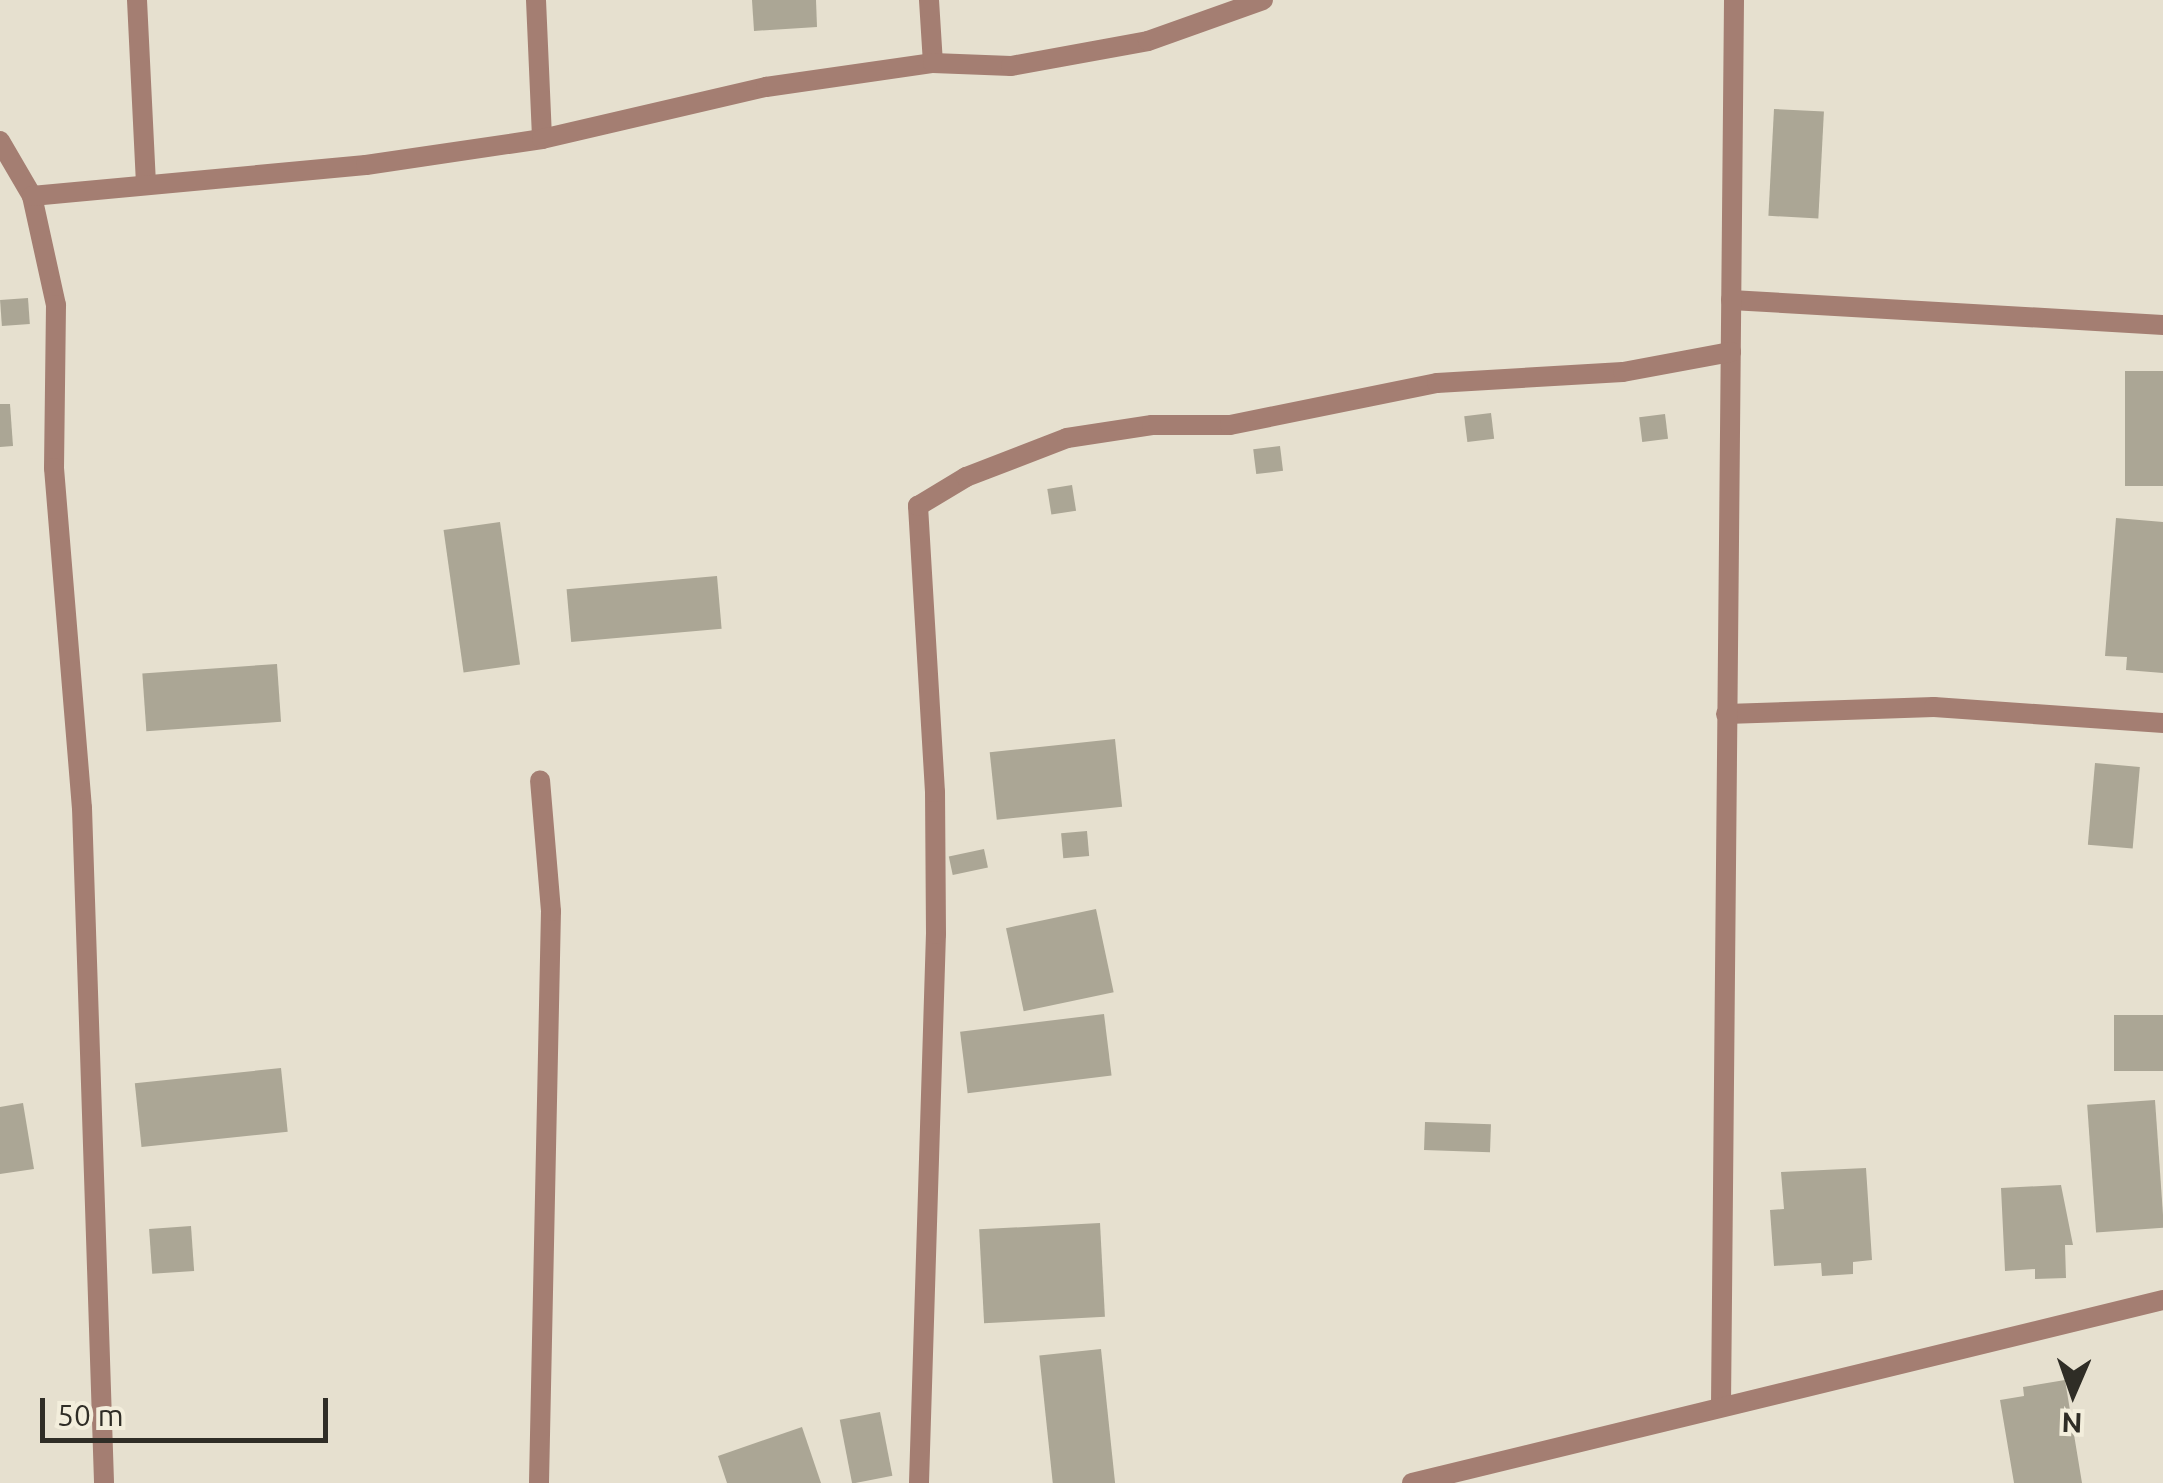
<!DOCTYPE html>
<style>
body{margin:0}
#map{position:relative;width:2163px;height:1483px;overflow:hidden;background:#e6e0cf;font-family:Ubuntu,sans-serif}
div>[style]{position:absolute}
.building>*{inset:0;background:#aba695;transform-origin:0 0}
.street>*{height:20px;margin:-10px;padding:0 10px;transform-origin:10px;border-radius:10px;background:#a47e72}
span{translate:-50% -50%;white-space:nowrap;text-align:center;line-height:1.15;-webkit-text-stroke:8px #f3eedc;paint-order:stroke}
.north{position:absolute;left:2023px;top:1343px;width:100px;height:100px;-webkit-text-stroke:8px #f3eedc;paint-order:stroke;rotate:182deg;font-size:28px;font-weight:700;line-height:40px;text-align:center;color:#2f2d26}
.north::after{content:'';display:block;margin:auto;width:35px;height:45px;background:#2f2d26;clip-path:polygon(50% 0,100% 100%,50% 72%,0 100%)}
.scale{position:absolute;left:40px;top:1398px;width:288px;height:45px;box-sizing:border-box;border:5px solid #2f2d26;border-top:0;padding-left:12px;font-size:30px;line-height:35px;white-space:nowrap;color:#2f2d26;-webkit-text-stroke:8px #f3eedc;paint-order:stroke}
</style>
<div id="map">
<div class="building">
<i style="clip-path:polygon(752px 0,816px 0,817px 27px,754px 31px)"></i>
<i style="left:1774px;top:109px;width:50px;height:107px;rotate:3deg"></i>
<i style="left:28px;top:298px;width:26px;height:28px;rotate:86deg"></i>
<i style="left:2125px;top:371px;width:38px;height:115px"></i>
<i style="clip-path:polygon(0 404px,10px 404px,13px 446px,0 447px)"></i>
<i style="left:1491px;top:413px;width:26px;height:27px;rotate:83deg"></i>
<i style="left:1665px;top:414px;width:25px;height:26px;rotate:83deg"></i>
<i style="left:1280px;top:446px;width:25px;height:27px;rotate:83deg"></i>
<i style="left:1072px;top:485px;width:26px;height:25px;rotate:81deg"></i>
<i style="clip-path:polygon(2116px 518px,2163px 522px,2163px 673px,2126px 670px,2127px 657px,2105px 656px)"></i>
<i style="left:500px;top:522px;width:144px;height:57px;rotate:82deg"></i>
<i style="left:717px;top:576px;width:53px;height:151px;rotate:85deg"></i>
<i style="left:277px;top:664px;width:58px;height:135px;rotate:86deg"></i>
<i style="left:1115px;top:739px;width:68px;height:126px;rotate:84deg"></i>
<i style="left:2095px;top:763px;width:45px;height:82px;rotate:5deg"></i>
<i style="left:1087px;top:831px;width:25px;height:26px;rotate:85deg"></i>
<i style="left:984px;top:849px;width:19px;height:36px;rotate:78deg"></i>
<i style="left:1096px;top:909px;width:85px;height:92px;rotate:78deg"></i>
<i style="left:1104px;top:1014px;width:62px;height:145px;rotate:83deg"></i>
<i style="left:2163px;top:1015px;width:56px;height:49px;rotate:90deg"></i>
<i style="left:281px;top:1068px;width:64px;height:147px;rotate:84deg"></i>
<i style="left:2155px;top:1100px;width:128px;height:68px;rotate:86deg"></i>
<i style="clip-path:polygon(23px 1103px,34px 1169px,0 1174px,0 1107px)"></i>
<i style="left:1425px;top:1122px;width:66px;height:28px;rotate:2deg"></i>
<i style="clip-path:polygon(1866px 1168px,1872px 1260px,1853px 1262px,1853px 1274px,1822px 1276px,1821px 1263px,1774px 1266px,1770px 1210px,1784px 1209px,1781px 1172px)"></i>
<i style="clip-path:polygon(2061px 1185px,2073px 1245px,2065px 1245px,2066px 1278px,2035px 1279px,2035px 1269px,2005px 1271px,2001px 1188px)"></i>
<i style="left:1100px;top:1223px;width:94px;height:121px;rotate:87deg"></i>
<i style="left:191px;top:1226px;width:45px;height:42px;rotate:86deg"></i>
<i style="left:1101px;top:1349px;width:135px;height:62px;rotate:84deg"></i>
<i style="clip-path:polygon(2065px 1380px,2082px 1483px,2014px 1483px,2000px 1400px,2024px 1396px,2023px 1387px)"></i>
<i style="left:880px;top:1412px;width:65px;height:41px;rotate:79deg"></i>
<i style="clip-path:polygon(802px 1427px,821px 1483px,727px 1483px,718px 1456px)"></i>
</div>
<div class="street">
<i style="left:137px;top:0;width:184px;rotate:87.2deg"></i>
<i style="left:536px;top:0;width:139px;rotate:87.5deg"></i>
<i style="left:929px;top:0;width:63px;rotate:86.4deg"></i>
<i style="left:0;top:141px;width:64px;rotate:59.8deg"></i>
<i style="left:32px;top:196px;width:112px;rotate:77.6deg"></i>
<i style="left:56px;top:305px;width:163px;rotate:90.7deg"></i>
<i style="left:54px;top:468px;width:341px;rotate:85.3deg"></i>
<i style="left:82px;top:808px;width:675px;rotate:88.13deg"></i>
<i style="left:32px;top:196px;width:335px;rotate:-5.3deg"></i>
<i style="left:366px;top:165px;width:178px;rotate:-8.4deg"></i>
<i style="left:542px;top:139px;width:230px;rotate:-13.1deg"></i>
<i style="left:766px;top:87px;width:169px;rotate:-8.2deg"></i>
<i style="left:933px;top:63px;width:78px;rotate:2.2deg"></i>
<i style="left:1011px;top:66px;width:139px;rotate:-10.3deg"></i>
<i style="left:1148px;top:41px;width:122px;rotate:-19.6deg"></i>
<i style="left:1731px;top:300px;width:433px;rotate:3.3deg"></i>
<i style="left:1726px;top:714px;width:208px;rotate:-1.9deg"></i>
<i style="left:1934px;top:707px;width:230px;rotate:4deg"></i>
<i style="left:1721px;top:1406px;width:1406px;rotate:-89.47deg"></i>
<i style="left:539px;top:1483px;width:572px;rotate:-88.8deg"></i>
<i style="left:551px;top:911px;width:131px;rotate:-94.8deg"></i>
<i style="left:919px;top:1483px;width:549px;rotate:-88.23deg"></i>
<i style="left:936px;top:934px;width:142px;rotate:-90.4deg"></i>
<i style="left:935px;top:792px;width:287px;rotate:-93.4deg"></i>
<i style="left:918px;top:506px;width:56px;rotate:-31.1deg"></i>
<i style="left:966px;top:477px;width:108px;rotate:-21.1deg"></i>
<i style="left:1067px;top:438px;width:86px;rotate:-8.7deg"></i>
<i style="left:1152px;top:425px;width:78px"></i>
<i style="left:1230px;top:425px;width:211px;rotate:-11.5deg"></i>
<i style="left:1437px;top:383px;width:186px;rotate:-3.4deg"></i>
<i style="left:1623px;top:372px;width:110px;rotate:-10.5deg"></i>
<i style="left:1412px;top:1483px;width:773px;rotate:-13.69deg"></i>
</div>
<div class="north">N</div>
<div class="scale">50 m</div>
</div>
